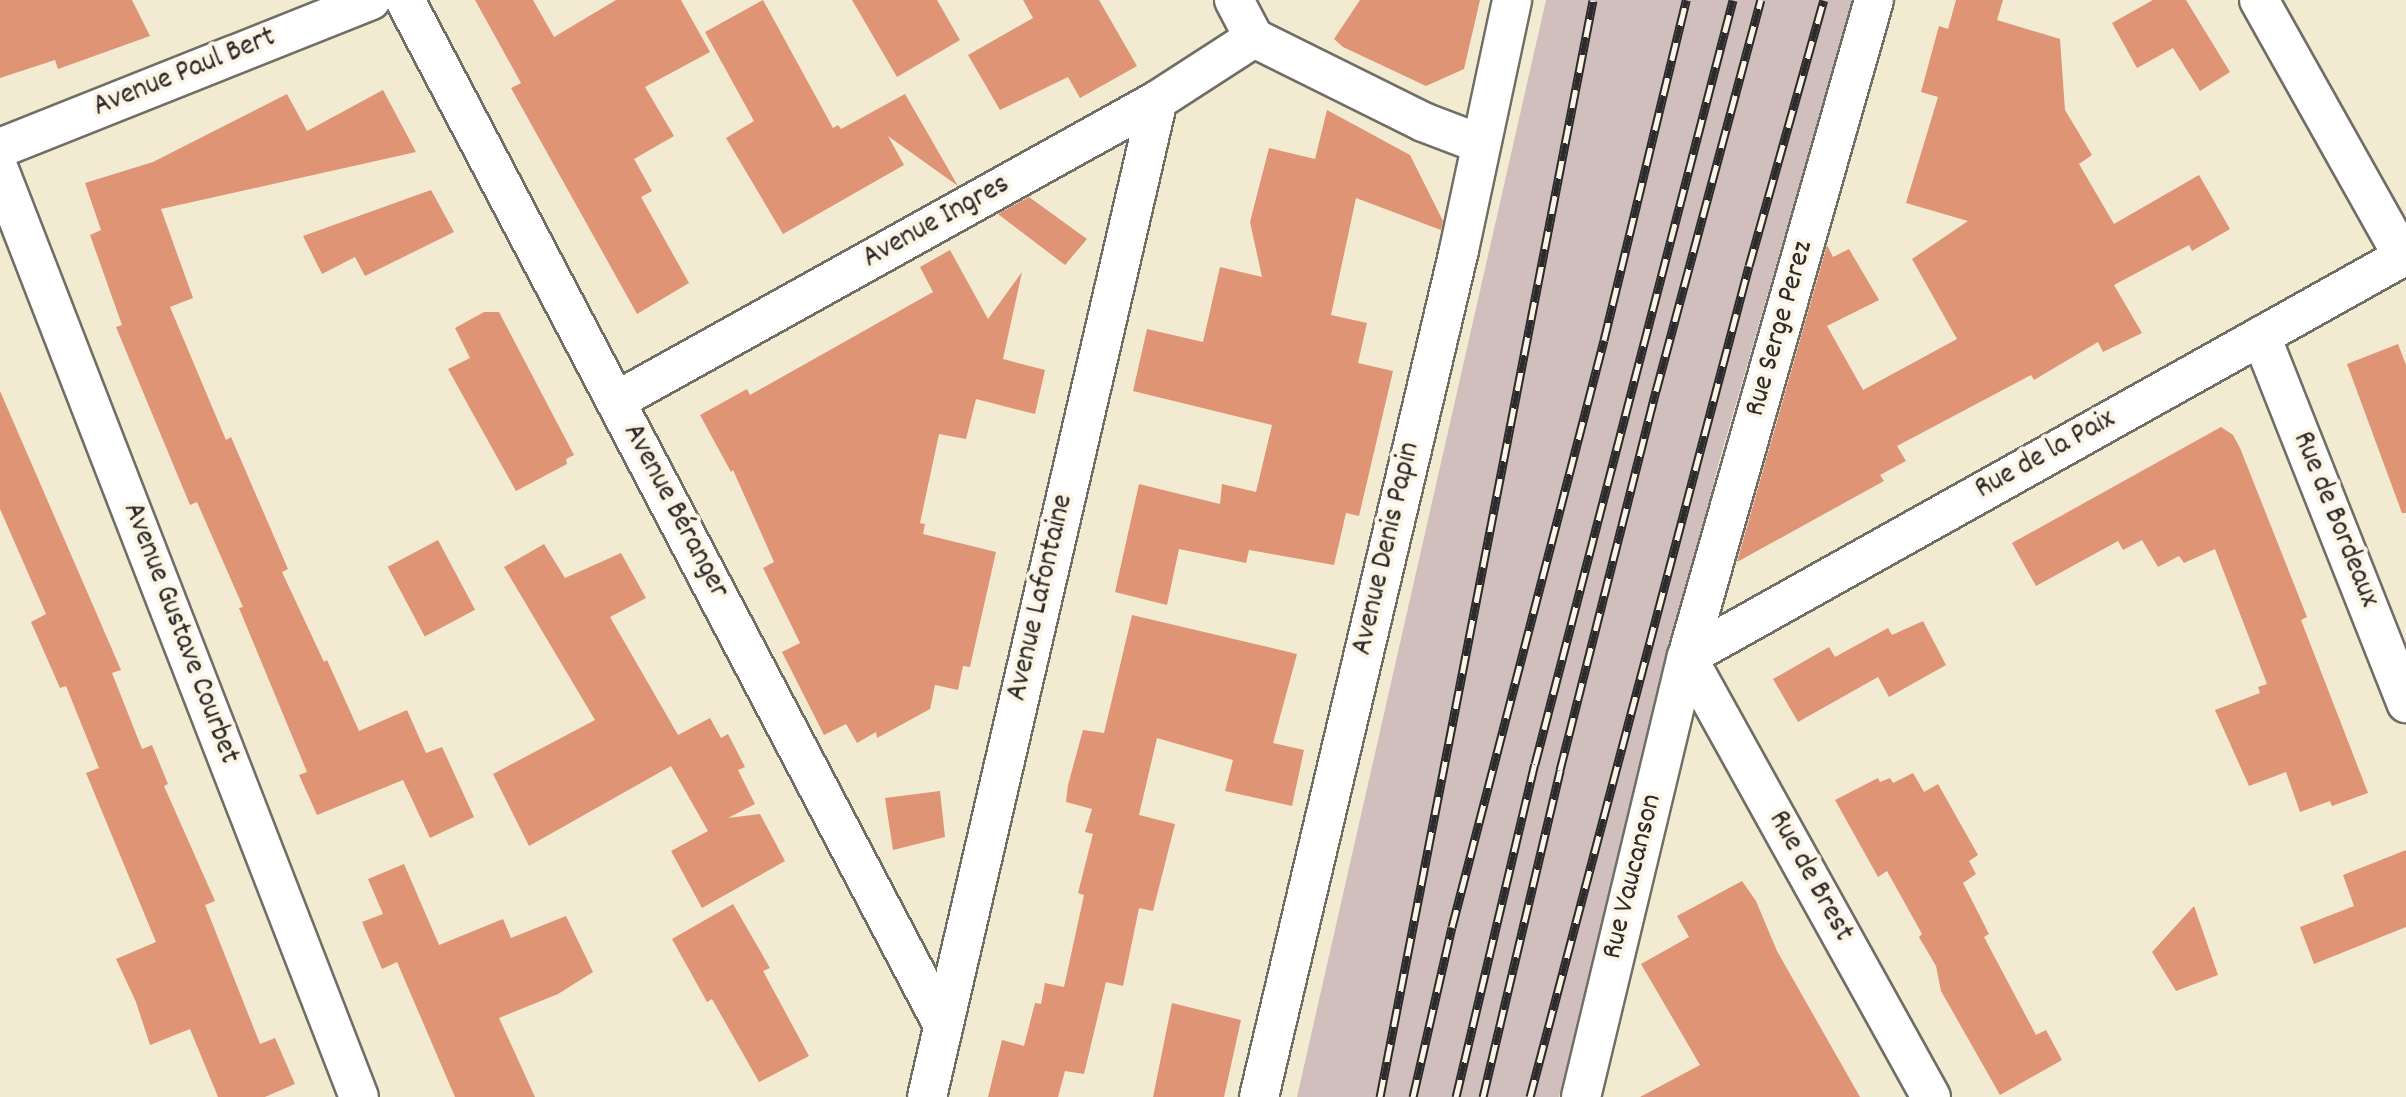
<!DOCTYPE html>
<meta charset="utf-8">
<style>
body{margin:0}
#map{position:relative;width:2406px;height:1097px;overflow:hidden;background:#f2ebd2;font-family:Dekko,sans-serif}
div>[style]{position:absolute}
.industrial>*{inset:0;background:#d1bfbd}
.building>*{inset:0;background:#df9476;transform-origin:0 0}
.roads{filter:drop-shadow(2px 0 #716e65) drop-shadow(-2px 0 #716e65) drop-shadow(0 2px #716e65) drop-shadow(0 -2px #716e65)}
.minor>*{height:38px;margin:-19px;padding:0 19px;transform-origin:19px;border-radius:19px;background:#fff}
.rail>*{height:9px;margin-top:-4.5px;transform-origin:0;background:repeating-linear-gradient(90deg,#fcf5e5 0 18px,#2b2b2b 0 36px);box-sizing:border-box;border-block:2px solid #2b2b2b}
span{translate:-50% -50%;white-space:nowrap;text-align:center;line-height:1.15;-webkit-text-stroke:8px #fcf5e5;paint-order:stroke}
.street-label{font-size:30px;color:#2b2b2b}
</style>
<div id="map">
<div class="industrial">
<i style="clip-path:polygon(1546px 0,1853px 0,1719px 462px,1559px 1097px,1297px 1097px)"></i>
</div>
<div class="building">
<i style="clip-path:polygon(0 0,132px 0,150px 36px,58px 69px,55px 60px,0 78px)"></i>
<i style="clip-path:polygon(475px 0,533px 0,554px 37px,616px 0,681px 0,710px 52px,645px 87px,674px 136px,634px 159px,652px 191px,641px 197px,689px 283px,637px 314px,511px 88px,521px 83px)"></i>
<i style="clip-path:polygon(763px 0,833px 128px,838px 125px,841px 129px,905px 94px,958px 186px,888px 136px,904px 165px,783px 234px,726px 138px,754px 121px,705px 32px)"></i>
<i style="clip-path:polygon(852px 0,937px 0,960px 40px,897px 77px)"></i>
<i style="clip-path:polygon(1023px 0,1099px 0,1137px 66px,1080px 98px,1068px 77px,1000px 110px,968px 55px,1033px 18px)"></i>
<i style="clip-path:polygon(1360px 0,1480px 0,1464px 69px,1426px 86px,1343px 47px,1334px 39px)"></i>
<i style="clip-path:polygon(1956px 0,2003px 0,1997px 20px,2060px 39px,2065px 110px,2092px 155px,2079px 164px,2114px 224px,2199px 175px,2230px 229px,2192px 251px,2189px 245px,2114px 285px,2142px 333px,2103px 352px,2098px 342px,2034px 380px,2031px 375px,1897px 446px,1906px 461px,1880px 475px,1884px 481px,1737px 562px,1827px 245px,1833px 257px,1849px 249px,1879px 300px,1827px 326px,1863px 390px,1957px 339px,1912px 259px,1968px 221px,1906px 203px,1938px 97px,1921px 92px,1939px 26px,1948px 29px)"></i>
<i style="clip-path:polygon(2153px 0,2186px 0,2230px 72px,2200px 91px,2173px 48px,2137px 68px,2112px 23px)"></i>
<i style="clip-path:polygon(383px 90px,416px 152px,161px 209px,193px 298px,170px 307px,226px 440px,231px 437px,288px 569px,282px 572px,324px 662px,327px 660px,359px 731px,407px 710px,426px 753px,442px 747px,474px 817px,430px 838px,403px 780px,317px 815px,299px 775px,307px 772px,239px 608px,243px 607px,197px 502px,190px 505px,116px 327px,122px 325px,90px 235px,101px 230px,85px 183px,153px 162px,287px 94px,307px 131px)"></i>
<i style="clip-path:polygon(1327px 110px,1410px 155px,1443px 221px,1441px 230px,1356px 198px,1331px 315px,1367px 323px,1358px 363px,1393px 371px,1359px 516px,1346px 513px,1334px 565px,1249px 550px,1246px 563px,1179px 549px,1167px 605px,1115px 592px,1139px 484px,1220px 504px,1222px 484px,1256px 492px,1272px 425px,1133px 391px,1147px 329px,1203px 342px,1220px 267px,1262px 277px,1250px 222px,1269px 148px,1315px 159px)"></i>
<i style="clip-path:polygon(431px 190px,454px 232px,365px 276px,355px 257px,322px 274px,303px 236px)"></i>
<i style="clip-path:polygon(1029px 197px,1087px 239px,1065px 265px,998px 214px)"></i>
<i style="clip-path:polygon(950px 250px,988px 319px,1022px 272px,1003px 359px,1045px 370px,1035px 414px,976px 399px,966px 439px,939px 434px,920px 523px,925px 524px,923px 534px,996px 552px,970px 667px,963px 666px,958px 690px,935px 685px,930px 709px,877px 738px,876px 732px,857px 743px,846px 724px,824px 735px,782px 652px,800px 643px,763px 568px,774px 562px,733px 470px,731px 472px,700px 415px,747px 389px,750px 395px,933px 292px,920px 267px)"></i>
<i style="clip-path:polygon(484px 312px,499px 312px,574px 455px,566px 459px,567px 464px,516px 491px,448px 369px,470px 358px,455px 328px)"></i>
<i style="clip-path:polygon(2398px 344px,2406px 365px,2406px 513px,2402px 513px,2347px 364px)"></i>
<i style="clip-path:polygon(0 391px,121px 670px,112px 673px,142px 749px,152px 745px,168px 784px,164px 786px,215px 901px,205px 905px,260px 1044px,275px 1038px,295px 1084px,265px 1097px,218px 1097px,190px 1029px,150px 1045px,136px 1002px,116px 959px,156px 942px,86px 773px,99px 768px,66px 686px,60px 688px,31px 622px,46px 614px,0 509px)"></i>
<i style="clip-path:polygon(2221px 427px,2233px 435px,2240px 448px,2307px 617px,2301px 620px,2368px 793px,2332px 806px,2330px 801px,2300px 812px,2286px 772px,2249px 786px,2215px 710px,2260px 693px,2258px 687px,2267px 684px,2215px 549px,2184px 563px,2179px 556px,2158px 567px,2142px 540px,2123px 550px,2118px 541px,2036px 586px,2012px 543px)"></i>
<i style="left:438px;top:540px;width:79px;height:57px;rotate:62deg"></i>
<i style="clip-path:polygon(544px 544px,565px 578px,621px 553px,646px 598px,610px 617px,678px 735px,710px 718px,721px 738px,728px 734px,745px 767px,738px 770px,755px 804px,728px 818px,760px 814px,785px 861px,702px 908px,671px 851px,708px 831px,671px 766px,529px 846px,493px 774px,595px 720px,504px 567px)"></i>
<i style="clip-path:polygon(1132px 615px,1297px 654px,1273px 743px,1304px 750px,1292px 806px,1225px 791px,1233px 760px,1157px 738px,1139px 815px,1175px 824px,1153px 911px,1139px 908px,1123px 986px,1106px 982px,1084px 1074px,1065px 1071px,1058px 1097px,988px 1097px,1002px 1040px,1024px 1046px,1035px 1003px,1041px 1004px,1045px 983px,1064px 987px,1084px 895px,1078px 893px,1093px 834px,1085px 832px,1092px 809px,1066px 802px,1068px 785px,1083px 730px,1104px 733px)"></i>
<i style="clip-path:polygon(1923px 621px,1946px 665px,1889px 697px,1878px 677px,1798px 722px,1773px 679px,1829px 647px,1835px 657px,1888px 628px,1892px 635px)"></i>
<i style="clip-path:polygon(1913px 773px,1924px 792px,1938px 784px,1978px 855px,1969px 861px,1976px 874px,1963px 883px,1989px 934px,1984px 937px,2036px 1035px,2046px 1030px,2062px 1060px,2000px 1095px,1941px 991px,1936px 966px,1919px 937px,1922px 934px,1887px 871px,1878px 877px,1835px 800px,1878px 778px,1880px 782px,1890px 778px,1893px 783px)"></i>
<i style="clip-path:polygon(940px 791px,945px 837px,893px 850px,885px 798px)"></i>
<i style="clip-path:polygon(2406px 850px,2406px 927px,2314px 964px,2300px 927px,2354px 906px,2343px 875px)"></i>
<i style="clip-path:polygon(404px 864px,439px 945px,503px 919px,511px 938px,566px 916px,593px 972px,558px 994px,499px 1018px,535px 1097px,455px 1097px,397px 962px,382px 969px,362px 922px,383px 914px,368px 879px)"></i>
<i style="clip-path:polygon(1742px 881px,1756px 901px,1777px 951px,1860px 1097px,1640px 1097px,1700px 1065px,1641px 964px,1689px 937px,1677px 916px)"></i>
<i style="clip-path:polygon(733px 904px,770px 968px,763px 971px,809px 1056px,759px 1082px,712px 999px,707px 1002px,672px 939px)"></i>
<i style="clip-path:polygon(2194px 906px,2218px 975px,2176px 991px,2152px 952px)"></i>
<i style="clip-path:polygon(1172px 1003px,1241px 1020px,1224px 1097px,1153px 1097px)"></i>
</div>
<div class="roads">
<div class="minor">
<i style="left:405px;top:0;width:1158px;rotate:62.31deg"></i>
<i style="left:1234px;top:0;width:43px;rotate:62.2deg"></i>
<i style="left:2259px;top:0;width:295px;rotate:60.7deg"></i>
<i style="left:1254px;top:38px;width:189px;rotate:26.4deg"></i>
<i style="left:1423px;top:122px;width:62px;rotate:20.8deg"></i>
<i style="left:0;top:148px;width:399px;rotate:-21.7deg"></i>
<i style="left:0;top:172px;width:992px;rotate:68.79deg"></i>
<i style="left:2261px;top:336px;width:395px;rotate:68.4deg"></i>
<i style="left:616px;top:401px;width:620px;rotate:-29.05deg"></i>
<i style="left:1158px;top:100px;width:114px;rotate:-32.9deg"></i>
<i style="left:1687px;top:657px;width:824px;rotate:-29.21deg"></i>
<i style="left:1687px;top:657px;width:503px;rotate:60.99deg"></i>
<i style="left:927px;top:1097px;width:1023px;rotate:-76.96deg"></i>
<i style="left:1259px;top:1097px;width:870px;rotate:-76.71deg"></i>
<i style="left:1459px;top:250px;width:256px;rotate:-78deg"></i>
<i style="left:1581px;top:1097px;width:453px;rotate:-76.5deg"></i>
<i style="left:1687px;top:657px;width:683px;rotate:-74.11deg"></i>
</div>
</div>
<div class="rail">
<i style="left:1380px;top:1097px;width:1117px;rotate:-79.01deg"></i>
<i style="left:1413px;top:1097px;width:174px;rotate:-77.1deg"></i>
<i style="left:1452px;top:927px;width:606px;rotate:-75.48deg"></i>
<i style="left:1604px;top:340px;width:350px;rotate:-76.4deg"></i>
<i style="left:1456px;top:1097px;width:342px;rotate:-76.7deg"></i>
<i style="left:1535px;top:764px;width:789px;rotate:-75.47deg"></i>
<i style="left:1483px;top:1097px;width:336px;rotate:-76.7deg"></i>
<i style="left:1560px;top:770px;width:391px;rotate:-75.8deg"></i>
<i style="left:1656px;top:391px;width:405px;rotate:-75deg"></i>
<i style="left:1530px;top:1097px;width:859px;rotate:-75.24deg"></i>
<i style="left:1749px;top:266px;width:276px;rotate:-74.3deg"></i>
</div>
<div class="street-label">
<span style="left:185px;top:74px;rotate:-22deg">Avenue Paul Bert</span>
<span style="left:937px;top:223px;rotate:-29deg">Avenue Ingres</span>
<span style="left:1781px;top:329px;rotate:-74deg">Rue Serge Perez</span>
<span style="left:2046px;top:456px;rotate:-29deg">Rue de la Paix</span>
<span style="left:674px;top:512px;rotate:62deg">Avenue Béranger</span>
<span style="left:2334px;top:520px;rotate:68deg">Rue de Bordeaux</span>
<span style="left:1388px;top:549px;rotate:-77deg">Avenue Denis Papin</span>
<span style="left:1042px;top:598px;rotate:-77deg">Avenue Lafontaine</span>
<span style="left:179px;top:634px;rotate:69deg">Avenue Gustave Courbet</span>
<span style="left:1634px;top:877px;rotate:-76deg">Rue Vaucanson</span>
<span style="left:1809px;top:877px;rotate:61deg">Rue de Brest</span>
</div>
</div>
